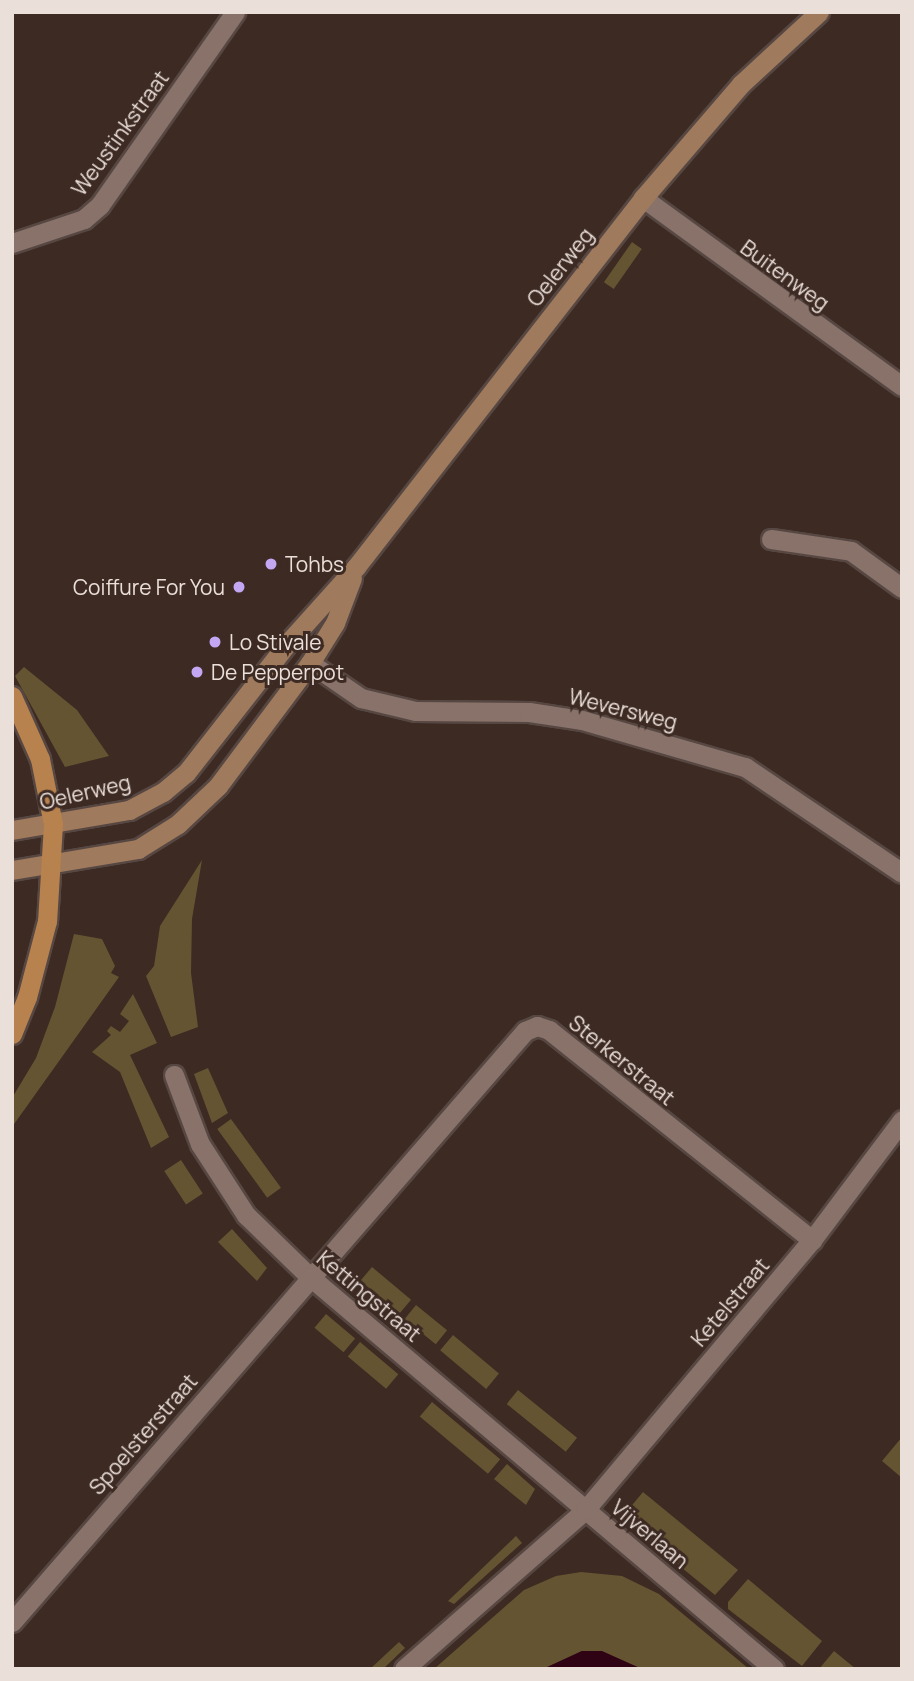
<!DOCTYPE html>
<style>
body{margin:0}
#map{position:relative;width:914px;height:1681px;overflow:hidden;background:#3c2a23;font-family:Manrope,sans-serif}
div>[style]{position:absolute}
.green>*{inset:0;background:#655432;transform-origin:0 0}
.water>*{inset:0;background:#2f0314}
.roads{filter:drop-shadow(2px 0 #574742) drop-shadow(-2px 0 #574742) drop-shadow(0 2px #574742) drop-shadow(0 -2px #574742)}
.service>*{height:19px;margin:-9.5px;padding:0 9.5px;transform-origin:9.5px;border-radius:9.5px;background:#88726a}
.minor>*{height:19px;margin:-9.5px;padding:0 9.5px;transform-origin:9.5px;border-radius:9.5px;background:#88726a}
.secondary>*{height:19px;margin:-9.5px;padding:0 9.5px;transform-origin:9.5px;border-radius:9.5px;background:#a07a5c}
.primary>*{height:19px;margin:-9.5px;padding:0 9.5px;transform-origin:9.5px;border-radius:9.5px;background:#b8824e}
.dots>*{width:19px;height:19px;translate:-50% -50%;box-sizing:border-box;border:4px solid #3c2a23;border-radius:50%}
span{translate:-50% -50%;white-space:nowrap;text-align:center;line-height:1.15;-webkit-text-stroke:6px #3c2a23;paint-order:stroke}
.street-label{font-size:21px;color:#ebdfda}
.poi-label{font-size:21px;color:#ebdfda}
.left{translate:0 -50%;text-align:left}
.right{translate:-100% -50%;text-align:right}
.frame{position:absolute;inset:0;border:14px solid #ebdfda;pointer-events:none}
</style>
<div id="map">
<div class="green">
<i style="left:632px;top:242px;width:12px;height:49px;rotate:35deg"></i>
<i style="clip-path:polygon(24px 667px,77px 710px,109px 756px,65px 767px,15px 676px)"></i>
<i style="clip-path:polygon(202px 860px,192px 919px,191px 973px,198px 1027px,171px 1037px,146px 976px,154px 966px,160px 926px)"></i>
<i style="clip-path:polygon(74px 934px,102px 939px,115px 966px,111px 973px,119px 977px,12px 1127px,12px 1098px,36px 1058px,55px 1007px)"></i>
<i style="clip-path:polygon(133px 994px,157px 1043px,130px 1055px,169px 1137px,151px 1148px,120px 1072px,92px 1052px,111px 1035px,107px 1031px,111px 1026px,120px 1032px,129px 1021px,120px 1014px)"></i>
<i style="clip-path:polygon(208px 1068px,228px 1113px,212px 1123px,194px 1074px)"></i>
<i style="left:231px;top:1119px;width:85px;height:17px;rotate:54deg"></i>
<i style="left:181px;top:1160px;width:40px;height:20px;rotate:57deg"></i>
<i style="clip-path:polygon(232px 1229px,267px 1268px,257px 1281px,218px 1242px)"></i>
<i style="left:372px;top:1267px;width:51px;height:18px;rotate:40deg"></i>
<i style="left:416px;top:1305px;width:40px;height:18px;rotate:39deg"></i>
<i style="left:326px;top:1314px;width:38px;height:18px;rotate:40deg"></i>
<i style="left:453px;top:1335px;width:60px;height:20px;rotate:40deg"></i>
<i style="left:360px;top:1342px;width:50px;height:19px;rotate:40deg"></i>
<i style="left:518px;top:1390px;width:76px;height:18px;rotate:39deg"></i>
<i style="left:432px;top:1402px;width:89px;height:19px;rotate:40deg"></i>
<i style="clip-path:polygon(902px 1437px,902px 1478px,882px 1461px)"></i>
<i style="clip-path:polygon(507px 1464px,535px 1489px,526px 1505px,494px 1479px)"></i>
<i style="clip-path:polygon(643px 1492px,738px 1570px,715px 1595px,626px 1522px,623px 1516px)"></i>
<i style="clip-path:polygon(516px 1536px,522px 1543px,454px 1604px,448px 1601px)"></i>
<i style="clip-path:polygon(581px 1572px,622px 1576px,659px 1594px,749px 1669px,642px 1669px,602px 1652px,582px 1651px,543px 1669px,434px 1669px,524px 1590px,556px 1576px)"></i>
<i style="clip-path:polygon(748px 1579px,822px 1641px,802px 1666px,728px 1609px,728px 1602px)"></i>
<i style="clip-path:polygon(399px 1642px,405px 1648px,383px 1669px,370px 1669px)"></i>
<i style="clip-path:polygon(834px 1651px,856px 1669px,819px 1669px)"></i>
</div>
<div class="water">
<i style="clip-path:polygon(582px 1651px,602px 1651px,642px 1669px,543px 1669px)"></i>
</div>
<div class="roads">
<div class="service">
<i style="left:771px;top:539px;width:81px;rotate:8.5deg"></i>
<i style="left:851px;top:551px;width:63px;rotate:36deg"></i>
</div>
<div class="minor">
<i style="left:643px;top:198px;width:320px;rotate:36deg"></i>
<i style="left:12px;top:243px;width:76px;rotate:-18.4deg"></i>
<i style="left:84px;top:219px;width:21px;rotate:-41deg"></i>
<i style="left:100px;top:205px;width:236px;rotate:-55deg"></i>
<i style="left:310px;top:663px;width:62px;rotate:34.5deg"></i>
<i style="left:361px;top:698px;width:56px;rotate:13.5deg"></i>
<i style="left:415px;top:711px;width:114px;rotate:0.5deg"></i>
<i style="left:529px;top:712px;width:54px;rotate:8.6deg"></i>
<i style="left:582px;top:720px;width:170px;rotate:16.1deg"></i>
<i style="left:745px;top:767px;width:189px;rotate:34deg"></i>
<i style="left:174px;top:1075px;width:74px;rotate:69.4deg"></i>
<i style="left:200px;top:1144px;width:85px;rotate:57.1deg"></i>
<i style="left:246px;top:1215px;width:88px;rotate:44.1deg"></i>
<i style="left:309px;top:1276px;width:609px;rotate:40.2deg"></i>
<i style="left:12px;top:1622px;width:783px;rotate:-49.04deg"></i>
<i style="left:525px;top:1031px;width:13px;rotate:-23deg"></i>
<i style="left:537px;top:1026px;width:13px;rotate:18deg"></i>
<i style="left:549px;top:1030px;width:337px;rotate:38.6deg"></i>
<i style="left:404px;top:1669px;width:242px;rotate:-41.3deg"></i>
<i style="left:586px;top:1509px;width:351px;rotate:-50deg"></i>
<i style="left:812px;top:1240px;width:150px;rotate:-53.1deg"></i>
</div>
<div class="secondary">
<i style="left:12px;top:830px;width:119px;rotate:-9.7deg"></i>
<i style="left:129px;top:810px;width:38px;rotate:-28deg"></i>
<i style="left:163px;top:792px;width:30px;rotate:-40deg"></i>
<i style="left:186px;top:773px;width:162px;rotate:-52deg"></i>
<i style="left:286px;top:645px;width:105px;rotate:-48.1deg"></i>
<i style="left:356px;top:567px;width:467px;rotate:-52.1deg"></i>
<i style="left:643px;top:198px;width:150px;rotate:-49.3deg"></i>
<i style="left:741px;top:84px;width:106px;rotate:-42.7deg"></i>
<i style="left:12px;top:870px;width:128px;rotate:-9.5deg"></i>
<i style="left:138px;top:849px;width:47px;rotate:-32deg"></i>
<i style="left:178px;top:824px;width:55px;rotate:-43.5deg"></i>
<i style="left:218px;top:786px;width:154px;rotate:-53.2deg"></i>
<i style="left:310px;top:663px;width:47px;rotate:-58deg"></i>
<i style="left:335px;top:623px;width:48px;rotate:-69.3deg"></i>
</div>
<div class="primary">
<i style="left:12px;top:696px;width:69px;rotate:66deg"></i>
<i style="left:40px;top:759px;width:66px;rotate:78.7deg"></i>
<i style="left:53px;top:824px;width:97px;rotate:93.5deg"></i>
<i style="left:47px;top:921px;width:79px;rotate:104.7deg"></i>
<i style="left:27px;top:997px;width:40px;rotate:112deg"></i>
</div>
</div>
<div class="dots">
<i style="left:271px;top:564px;background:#c3a7f2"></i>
<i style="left:239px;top:587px;background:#c3a7f2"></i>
<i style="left:215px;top:642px;background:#c3a7f2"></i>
<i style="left:197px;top:672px;background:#c3a7f2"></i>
</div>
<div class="street-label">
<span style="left:120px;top:133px;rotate:-54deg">Weustinkstraat</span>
<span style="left:560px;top:267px;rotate:-52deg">Oelerweg</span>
<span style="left:785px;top:275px;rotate:36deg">Buitenweg</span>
<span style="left:623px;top:709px;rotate:14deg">Weversweg</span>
<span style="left:85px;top:792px;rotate:-13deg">Oelerweg</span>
<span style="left:622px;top:1060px;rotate:39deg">Sterkerstraat</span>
<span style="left:369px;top:1296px;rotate:40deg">Kettingstraat</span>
<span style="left:730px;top:1302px;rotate:-50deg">Ketelstraat</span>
<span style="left:143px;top:1434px;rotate:-49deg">Spoelsterstraat</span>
<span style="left:650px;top:1534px;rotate:40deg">Vijverlaan</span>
</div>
<div class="poi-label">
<span class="left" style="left:285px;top:564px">Tohbs</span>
<span class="right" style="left:225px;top:587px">Coiffure For You</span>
<span class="left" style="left:229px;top:642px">Lo Stivale</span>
<span class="left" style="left:211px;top:672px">De Pepperpot</span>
</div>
<div class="frame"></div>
</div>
